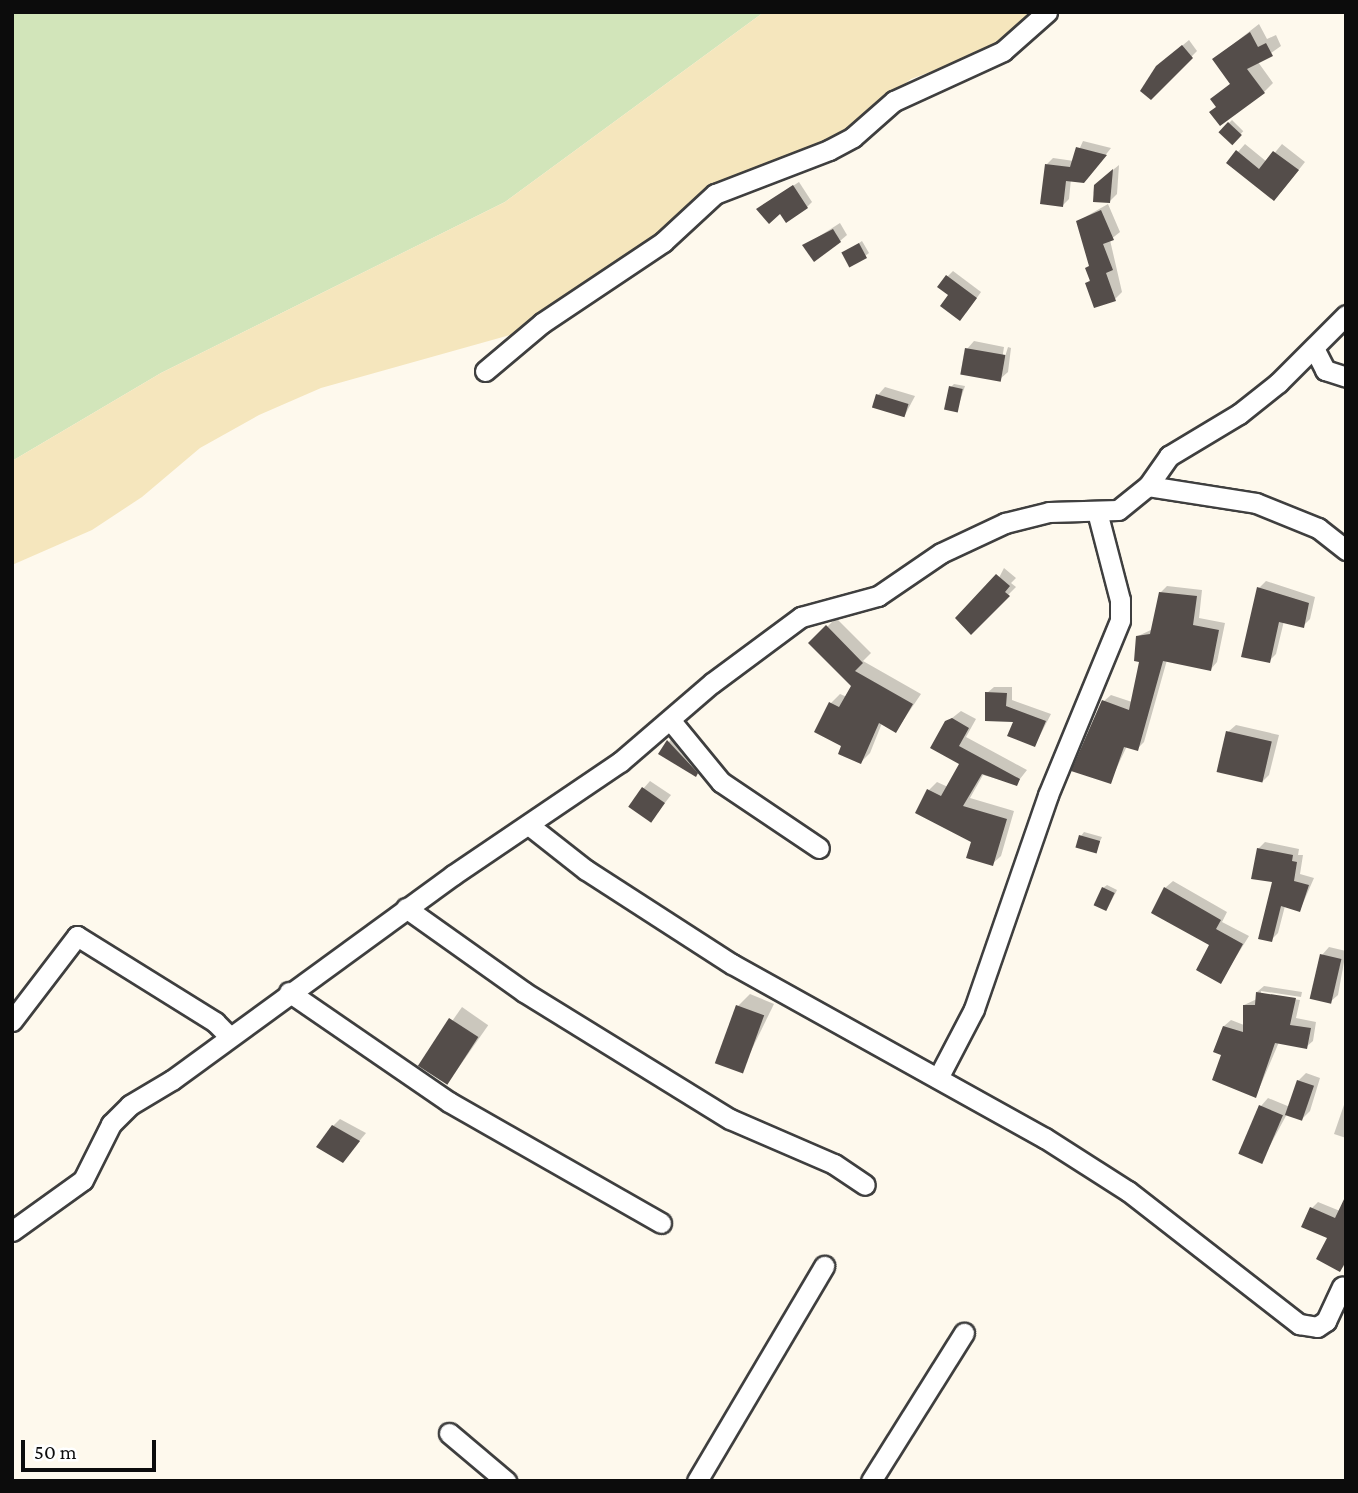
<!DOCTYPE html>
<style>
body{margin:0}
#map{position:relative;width:1358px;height:1493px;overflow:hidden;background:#fef9ed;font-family:"Crimson Pro",serif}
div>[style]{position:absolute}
.green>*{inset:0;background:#d2e5ba}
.sand>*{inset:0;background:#f5e6bd}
.shadow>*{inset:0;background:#0003;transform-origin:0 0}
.building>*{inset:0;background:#544d4a;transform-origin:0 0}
.roads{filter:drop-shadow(2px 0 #3f3f3f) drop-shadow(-2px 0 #3f3f3f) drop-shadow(0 2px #3f3f3f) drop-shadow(0 -2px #3f3f3f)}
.minor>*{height:19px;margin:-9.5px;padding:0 9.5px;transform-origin:9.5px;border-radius:9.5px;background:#fff}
span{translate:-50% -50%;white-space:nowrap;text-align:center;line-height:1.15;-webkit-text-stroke:7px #fff;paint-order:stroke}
.frame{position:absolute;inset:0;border:14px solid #0c0c0c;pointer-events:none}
.scale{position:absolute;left:21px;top:1440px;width:135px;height:32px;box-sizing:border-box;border:4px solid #0c0c0c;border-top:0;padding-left:9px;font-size:21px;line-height:24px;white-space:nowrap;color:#0c0c0c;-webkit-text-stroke:5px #fff;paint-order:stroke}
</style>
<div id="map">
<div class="green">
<i style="clip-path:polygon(12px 12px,764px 12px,505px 202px,161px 373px,12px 461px)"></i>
</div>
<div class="sand">
<i style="clip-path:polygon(764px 12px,1030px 12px,998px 47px,911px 79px,828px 143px,761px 167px,539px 327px,321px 388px,259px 415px,200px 448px,142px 497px,92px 530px,12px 565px,12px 461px,161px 373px,505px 202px)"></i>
</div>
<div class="shadow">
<i style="clip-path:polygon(1259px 24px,1267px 39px,1276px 35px,1281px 46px,1258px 62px,1273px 83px,1264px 92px,1218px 106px,1212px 99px,1231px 83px,1214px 59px)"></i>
<i style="clip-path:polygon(1189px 40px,1197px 51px,1151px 98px,1165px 60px)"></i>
<i style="left:1232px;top:120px;width:16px;height:16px;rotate:45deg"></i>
<i style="clip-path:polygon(1083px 141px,1111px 148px,1090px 175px,1071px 179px,1069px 199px,1063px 205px,1047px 164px,1053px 158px,1074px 161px)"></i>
<i style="clip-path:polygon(1245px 144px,1267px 162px,1282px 144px,1305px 162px,1281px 192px,1229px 162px)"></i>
<i style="clip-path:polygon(1119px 165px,1117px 194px,1110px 201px,1103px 178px)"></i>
<i style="clip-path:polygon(799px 182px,812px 202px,807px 207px,780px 211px,763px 205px)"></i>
<i style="clip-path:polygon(1108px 204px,1120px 232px,1110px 240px,1122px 292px,1115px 299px,1087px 283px,1091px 279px,1091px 265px,1078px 221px)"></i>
<i style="clip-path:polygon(840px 223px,847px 235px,840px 241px,804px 246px)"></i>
<i style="clip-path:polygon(862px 241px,869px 253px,865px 256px,844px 253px)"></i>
<i style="clip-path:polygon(953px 271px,981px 292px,966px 313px,951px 295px,947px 277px)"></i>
<i style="clip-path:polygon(974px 341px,1004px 347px,1000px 373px,1008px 347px,1011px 348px,1008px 372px,1000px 379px,967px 349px)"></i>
<i style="clip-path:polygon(954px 384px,965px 386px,957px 410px,951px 387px)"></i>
<i style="clip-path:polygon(885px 387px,915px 396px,905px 415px,878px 395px)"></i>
<i style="clip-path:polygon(1004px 568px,1016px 578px,1011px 583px,1016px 587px,971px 632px)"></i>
<i style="clip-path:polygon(1266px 581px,1315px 597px,1310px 619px,1303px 626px,1284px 621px,1276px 654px,1269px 661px,1259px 588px)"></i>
<i style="clip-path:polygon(1167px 586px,1202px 590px,1199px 618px,1225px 623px,1217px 662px,1211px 669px,1167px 660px,1144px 742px,1137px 749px,1127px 746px,1110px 782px,1104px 701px,1111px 695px,1132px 702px,1141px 660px,1138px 636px,1153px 629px,1160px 593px)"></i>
<i style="clip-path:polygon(836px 618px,871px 653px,863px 661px,921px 694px,896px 731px,882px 723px,870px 753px,861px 762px,844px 745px,831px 703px,840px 694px,847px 697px,853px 686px,811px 643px)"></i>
<i style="clip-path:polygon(994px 687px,1012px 687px,1012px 700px,1051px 714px,1035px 745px,987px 693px)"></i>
<i style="clip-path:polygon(961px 711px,976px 719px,966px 737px,1027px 770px,1016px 784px,983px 775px,970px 798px,1014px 811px,1001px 856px,992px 864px,929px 790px,937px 782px,948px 787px,962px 764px,947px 722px)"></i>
<i style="clip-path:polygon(1236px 725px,1279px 735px,1269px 775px,1262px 782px,1228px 732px)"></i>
<i style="clip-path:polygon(675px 734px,703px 767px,695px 775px,660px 754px)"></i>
<i style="clip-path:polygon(650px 781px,671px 795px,651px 821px,643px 789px)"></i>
<i style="clip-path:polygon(1084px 832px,1102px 837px,1095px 852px,1081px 836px)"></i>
<i style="clip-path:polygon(1265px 842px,1299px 849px,1298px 855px,1303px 855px,1300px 874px,1314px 878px,1300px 910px,1285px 906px,1278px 933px,1271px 940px,1274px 881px,1258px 849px)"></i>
<i style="clip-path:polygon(1173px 881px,1227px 912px,1222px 922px,1249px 936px,1221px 981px,1212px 944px,1165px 888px)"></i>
<i style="clip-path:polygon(1107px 885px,1117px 890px,1107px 909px,1103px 888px)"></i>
<i style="clip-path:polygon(1329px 947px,1346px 951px,1338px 995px,1330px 1002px,1322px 955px)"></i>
<i style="clip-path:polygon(1264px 986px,1302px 992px,1301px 997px,1261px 991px,1261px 994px,1300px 1000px,1296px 1018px,1316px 1022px,1313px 1041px,1306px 1047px,1279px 1042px,1256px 1096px,1223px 1054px,1224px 1026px,1231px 1020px,1244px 1025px,1244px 1005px,1257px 999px,1257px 992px)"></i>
<i style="clip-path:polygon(750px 994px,774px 1004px,748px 1057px,737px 1068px,738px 1006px)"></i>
<i style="left:462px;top:1007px;width:32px;height:71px;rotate:35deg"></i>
<i style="clip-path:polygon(1306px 1073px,1320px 1078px,1310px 1111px,1302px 1119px,1287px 1114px,1261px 1162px,1240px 1154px,1261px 1106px,1268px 1098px,1290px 1107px,1298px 1081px)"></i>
<i style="clip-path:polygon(1346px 1099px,1346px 1138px,1334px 1134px)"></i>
<i style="clip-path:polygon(340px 1119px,366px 1133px,343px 1161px,333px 1126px)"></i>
<i style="clip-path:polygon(1318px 1202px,1340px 1211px,1346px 1206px,1346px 1264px,1340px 1270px,1330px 1238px,1312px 1208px)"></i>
</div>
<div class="building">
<i style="clip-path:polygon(1250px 32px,1258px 47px,1266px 43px,1273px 56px,1247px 69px,1265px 93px,1220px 126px,1209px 112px,1216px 107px,1210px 99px,1230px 84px,1212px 59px)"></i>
<i style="clip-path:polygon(1182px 45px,1193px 58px,1151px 100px,1140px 91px,1156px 66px)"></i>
<i style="left:1228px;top:122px;width:19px;height:14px;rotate:43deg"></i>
<i style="clip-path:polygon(1076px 147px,1107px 155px,1084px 183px,1066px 181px,1063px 207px,1040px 204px,1045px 164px,1070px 167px)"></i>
<i style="clip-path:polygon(1236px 150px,1259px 169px,1273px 151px,1299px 170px,1274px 201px,1226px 163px)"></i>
<i style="clip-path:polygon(1113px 169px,1110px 203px,1093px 202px,1094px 185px)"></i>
<i style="clip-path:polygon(793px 185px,808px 208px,786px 223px,780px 214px,769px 224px,756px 209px)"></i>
<i style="clip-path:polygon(1101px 210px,1114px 240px,1103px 244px,1113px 270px,1106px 273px,1116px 301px,1094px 308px,1085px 283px,1090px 281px,1085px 268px,1089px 266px,1076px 221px)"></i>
<i style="clip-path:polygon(833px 229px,841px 242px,814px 262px,802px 245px)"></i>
<i style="left:859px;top:243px;width:17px;height:20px;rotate:62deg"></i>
<i style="clip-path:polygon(946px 275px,977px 298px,960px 321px,940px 306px,948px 295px,937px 287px)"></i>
<i style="left:965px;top:348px;width:41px;height:27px;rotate:10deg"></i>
<i style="left:949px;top:386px;width:14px;height:24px;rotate:12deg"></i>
<i style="left:876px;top:394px;width:34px;height:14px;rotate:17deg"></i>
<i style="clip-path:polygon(996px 574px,1010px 586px,1005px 592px,1010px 596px,971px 635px,955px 618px)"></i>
<i style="clip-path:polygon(1257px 587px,1309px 603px,1304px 628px,1279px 622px,1270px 663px,1241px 657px)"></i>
<i style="clip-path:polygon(1159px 592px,1197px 596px,1193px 625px,1219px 630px,1211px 671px,1163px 661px,1138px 751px,1124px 747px,1111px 784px,1071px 771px,1102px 700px,1129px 710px,1139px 662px,1134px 661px,1136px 636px,1150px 634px)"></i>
<i style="clip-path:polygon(826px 625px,863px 663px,855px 671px,913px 704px,896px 733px,879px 723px,861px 764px,838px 754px,841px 746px,814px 732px,829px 702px,839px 707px,851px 686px,808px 643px)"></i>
<i style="clip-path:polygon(985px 692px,1007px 693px,1006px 706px,1046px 721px,1035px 747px,1007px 736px,1013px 722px,985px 721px)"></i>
<i style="clip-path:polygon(952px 718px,969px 728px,959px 746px,1020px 779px,1017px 786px,982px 774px,963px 806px,1007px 819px,993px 866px,966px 858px,971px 842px,915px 813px,927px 789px,941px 796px,959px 764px,930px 748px,945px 721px)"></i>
<i style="left:1226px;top:731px;width:47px;height:42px;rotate:13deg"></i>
<i style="clip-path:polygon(667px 740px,698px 773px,696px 777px,658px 754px)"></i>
<i style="left:642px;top:787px;width:28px;height:24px;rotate:35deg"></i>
<i style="left:1079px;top:835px;width:22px;height:13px;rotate:16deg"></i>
<i style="clip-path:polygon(1257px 848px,1293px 855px,1292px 861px,1297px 862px,1294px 881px,1309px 885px,1300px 912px,1281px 906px,1272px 942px,1258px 939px,1272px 882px,1251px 879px)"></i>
<i style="left:1102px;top:887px;width:14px;height:20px;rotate:25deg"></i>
<i style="clip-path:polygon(1164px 887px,1221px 920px,1216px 929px,1243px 944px,1221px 984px,1196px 970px,1209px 945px,1151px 913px)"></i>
<i style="left:1320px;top:954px;width:22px;height:46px;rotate:13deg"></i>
<i style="clip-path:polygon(1256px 992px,1296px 998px,1290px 1025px,1311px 1028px,1307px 1049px,1275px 1043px,1256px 1098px,1212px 1080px,1221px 1055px,1213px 1052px,1223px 1026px,1243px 1032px,1243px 1005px,1255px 1005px)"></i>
<i style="left:736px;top:1005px;width:30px;height:62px;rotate:20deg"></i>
<i style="left:449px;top:1018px;width:35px;height:57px;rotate:33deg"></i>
<i style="left:1297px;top:1080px;width:18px;height:37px;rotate:19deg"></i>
<i style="left:1259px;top:1105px;width:26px;height:53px;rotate:23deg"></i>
<i style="clip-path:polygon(332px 1125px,360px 1141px,343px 1163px,316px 1147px)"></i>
<i style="clip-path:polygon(1346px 1195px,1346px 1261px,1340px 1272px,1316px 1259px,1327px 1238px,1301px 1227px,1310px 1207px,1335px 1218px)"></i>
</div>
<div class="roads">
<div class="minor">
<i style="left:1314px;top:348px;width:25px;rotate:63deg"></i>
<i style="left:1325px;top:370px;width:22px;rotate:18deg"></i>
<i style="left:485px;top:371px;width:75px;rotate:-40.1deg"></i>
<i style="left:542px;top:323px;width:146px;rotate:-33.8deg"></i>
<i style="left:663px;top:242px;width:71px;rotate:-42.7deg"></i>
<i style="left:715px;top:194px;width:122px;rotate:-21.1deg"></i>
<i style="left:829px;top:150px;width:27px;rotate:-28deg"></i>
<i style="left:853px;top:137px;width:55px;rotate:-41.3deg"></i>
<i style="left:894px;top:101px;width:120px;rotate:-24.6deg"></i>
<i style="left:1003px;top:51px;width:59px;rotate:-41.6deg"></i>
<i style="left:1148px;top:486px;width:37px;rotate:-55deg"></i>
<i style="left:1169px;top:456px;width:82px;rotate:-31deg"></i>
<i style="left:1239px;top:414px;width:50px;rotate:-38.5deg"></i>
<i style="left:1278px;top:383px;width:96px;rotate:-45deg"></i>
<i style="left:671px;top:721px;width:79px;rotate:50.7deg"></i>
<i style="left:721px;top:782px;width:118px;rotate:34deg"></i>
<i style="left:530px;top:826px;width:71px;rotate:38.2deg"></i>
<i style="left:586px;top:870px;width:174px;rotate:32.8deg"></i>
<i style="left:732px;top:964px;width:358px;rotate:29.1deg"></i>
<i style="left:1045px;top:1138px;width:98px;rotate:32.6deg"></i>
<i style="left:1128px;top:1191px;width:217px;rotate:37.9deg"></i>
<i style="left:1299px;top:1324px;width:18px;rotate:9deg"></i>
<i style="left:1317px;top:1327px;width:11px;rotate:-34deg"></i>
<i style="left:1326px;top:1321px;width:38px;rotate:-65deg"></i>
<i style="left:406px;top:908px;width:145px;rotate:35.4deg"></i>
<i style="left:524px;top:992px;width:242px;rotate:31.7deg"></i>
<i style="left:730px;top:1119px;width:113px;rotate:23.4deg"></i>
<i style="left:834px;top:1164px;width:37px;rotate:34deg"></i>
<i style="left:289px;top:992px;width:194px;rotate:34.5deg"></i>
<i style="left:449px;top:1102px;width:244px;rotate:29.7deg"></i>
<i style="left:12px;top:1021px;width:107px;rotate:-52.6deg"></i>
<i style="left:77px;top:936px;width:163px;rotate:31.9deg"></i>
<i style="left:215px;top:1022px;width:21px;rotate:45deg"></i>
<i style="left:938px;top:1078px;width:78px;rotate:-62.4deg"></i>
<i style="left:974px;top:1009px;width:226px;rotate:-70.9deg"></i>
<i style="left:1048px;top:795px;width:189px;rotate:-67.6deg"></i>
<i style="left:1120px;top:620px;width:20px;rotate:-90deg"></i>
<i style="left:1120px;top:600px;width:91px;rotate:-104.6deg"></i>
<i style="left:12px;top:1231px;width:87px;rotate:-35.7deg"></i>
<i style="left:83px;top:1180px;width:63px;rotate:-63.4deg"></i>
<i style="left:111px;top:1124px;width:27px;rotate:-45deg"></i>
<i style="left:130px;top:1105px;width:49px;rotate:-30.8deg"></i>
<i style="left:172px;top:1080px;width:348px;rotate:-36.1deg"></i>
<i style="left:453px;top:875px;width:202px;rotate:-34.1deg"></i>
<i style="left:620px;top:762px;width:121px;rotate:-40.7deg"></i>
<i style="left:712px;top:683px;width:111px;rotate:-36.6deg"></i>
<i style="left:801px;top:617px;width:80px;rotate:-15.3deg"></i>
<i style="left:878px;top:596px;width:76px;rotate:-34.3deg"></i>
<i style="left:941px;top:553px;width:71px;rotate:-25.1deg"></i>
<i style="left:1005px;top:523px;width:45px;rotate:-14deg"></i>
<i style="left:1049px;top:512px;width:69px;rotate:-1.7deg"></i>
<i style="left:1118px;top:510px;width:38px;rotate:-39deg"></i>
<i style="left:1148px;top:486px;width:109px;rotate:8.9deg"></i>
<i style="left:1256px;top:503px;width:67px;rotate:22deg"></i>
<i style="left:1318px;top:528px;width:36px;rotate:38deg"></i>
<i style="left:449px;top:1433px;width:75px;rotate:40.1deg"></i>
<i style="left:697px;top:1481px;width:250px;rotate:-59.4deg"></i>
<i style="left:871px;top:1481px;width:175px;rotate:-57.9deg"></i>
</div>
</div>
<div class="frame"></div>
<div class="scale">50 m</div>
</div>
